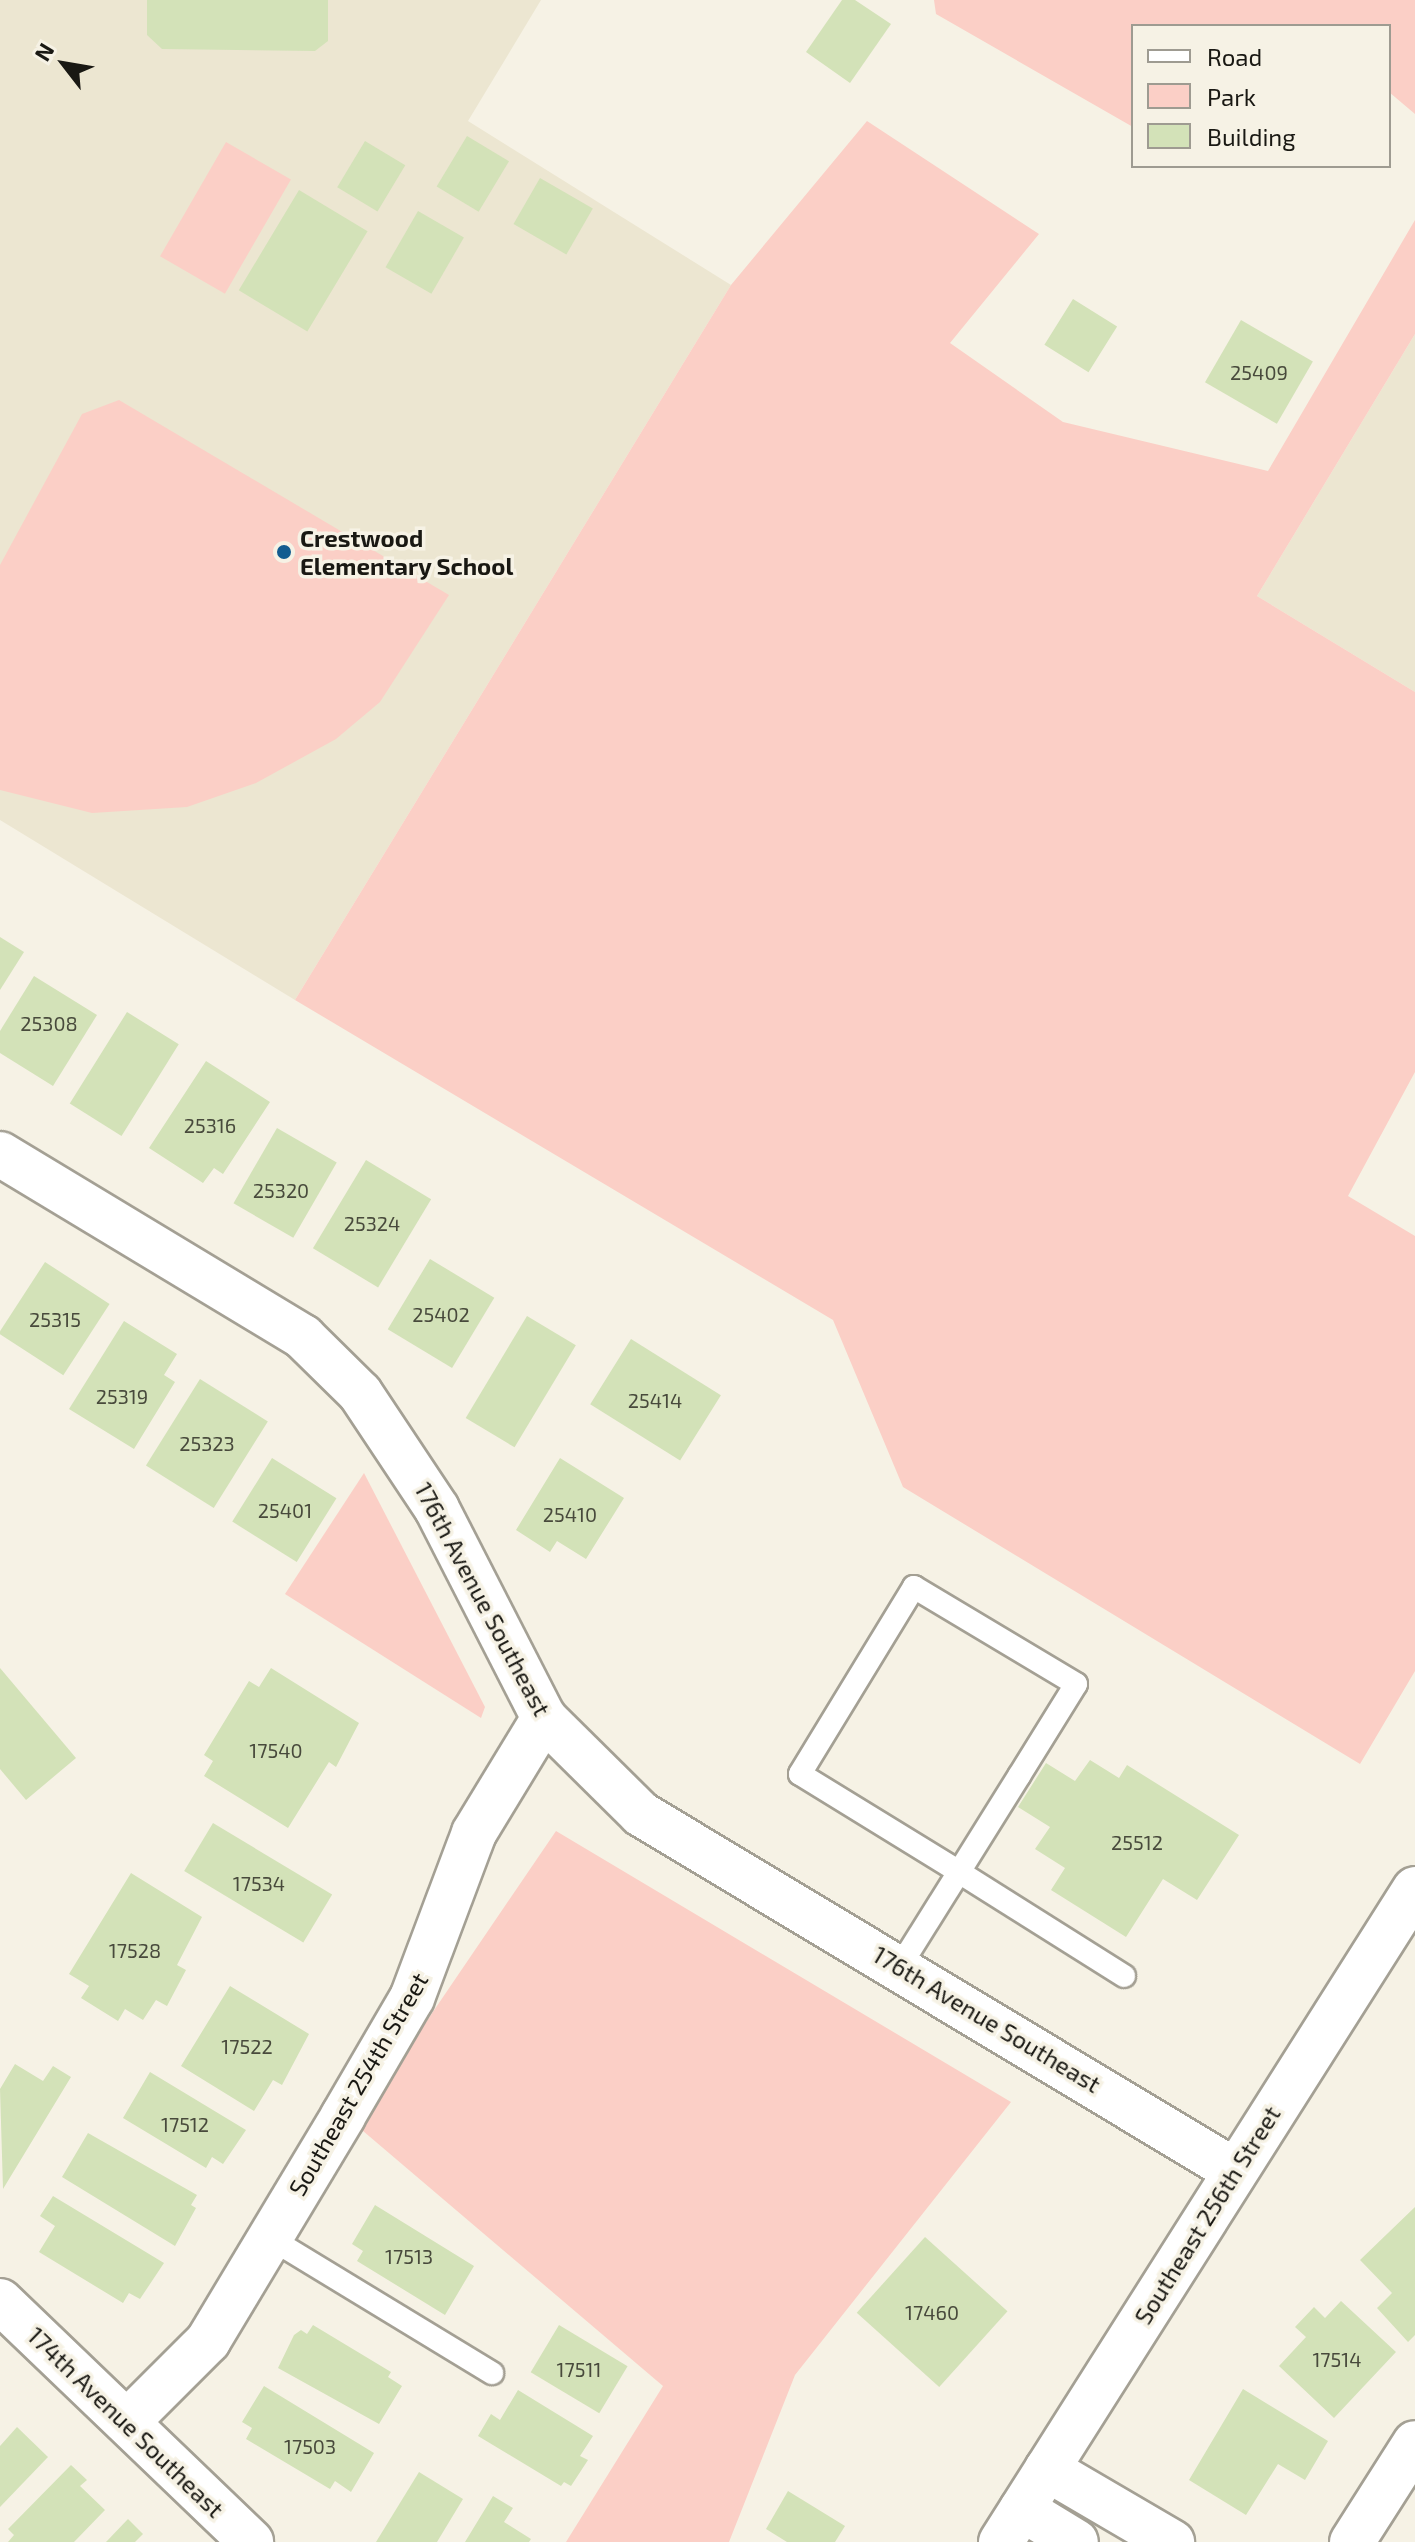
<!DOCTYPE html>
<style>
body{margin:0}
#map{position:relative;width:1415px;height:2542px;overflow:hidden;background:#f6f2e5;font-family:"Exo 2",sans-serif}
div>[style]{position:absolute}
.built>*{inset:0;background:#ece6d1}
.green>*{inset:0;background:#fbcfc6;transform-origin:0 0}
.building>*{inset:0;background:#d3e2b8;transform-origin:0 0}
.roads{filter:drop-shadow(2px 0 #a4a094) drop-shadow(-2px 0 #a4a094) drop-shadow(0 2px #a4a094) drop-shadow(0 -2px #a4a094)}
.service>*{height:22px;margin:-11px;padding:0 11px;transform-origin:11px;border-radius:11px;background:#fff}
.minor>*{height:44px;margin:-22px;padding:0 22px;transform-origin:22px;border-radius:22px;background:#fff}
.secondary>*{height:44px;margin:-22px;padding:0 22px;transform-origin:22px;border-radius:22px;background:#fff}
.dots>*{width:22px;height:22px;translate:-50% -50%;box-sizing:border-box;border:4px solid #f6f2e5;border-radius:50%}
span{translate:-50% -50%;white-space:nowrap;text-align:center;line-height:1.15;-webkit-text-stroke:7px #f6f2e5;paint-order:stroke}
.number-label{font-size:20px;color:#484a3c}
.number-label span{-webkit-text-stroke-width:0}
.poi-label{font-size:24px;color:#191813;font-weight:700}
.left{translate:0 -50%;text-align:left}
.street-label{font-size:24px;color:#191813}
.legend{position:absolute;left:1131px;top:24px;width:260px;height:144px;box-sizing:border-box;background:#f6f2e5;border:2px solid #9e9b91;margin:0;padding:10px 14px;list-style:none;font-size:24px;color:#191813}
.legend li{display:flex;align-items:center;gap:16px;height:40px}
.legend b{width:40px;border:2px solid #9e9b91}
.north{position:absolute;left:24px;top:24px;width:80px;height:80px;-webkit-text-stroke:6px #f6f2e5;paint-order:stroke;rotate:301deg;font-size:22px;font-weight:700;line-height:32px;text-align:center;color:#191813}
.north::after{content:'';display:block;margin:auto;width:28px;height:36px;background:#191813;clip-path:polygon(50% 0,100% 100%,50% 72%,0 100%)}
</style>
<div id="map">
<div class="built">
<i style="clip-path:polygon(0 0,541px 0,468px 121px,731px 285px,295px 1000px,0 820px)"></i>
<i style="clip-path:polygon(1415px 334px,1415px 692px,1257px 596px)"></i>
</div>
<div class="green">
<i style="clip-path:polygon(934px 0,1415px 0,1415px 114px,1389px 92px,1389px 26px,1133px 26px,1133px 127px,936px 14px)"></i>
<i style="clip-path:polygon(867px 121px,1039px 234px,950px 343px,1063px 422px,1268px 471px,1415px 220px,1415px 334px,1257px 596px,1415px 692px,1415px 1072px,1348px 1196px,1415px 1236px,1415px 1671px,1360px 1764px,903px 1487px,833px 1320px,295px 1000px,731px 285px)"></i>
<i style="left:226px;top:142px;width:75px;height:132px;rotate:30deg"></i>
<i style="clip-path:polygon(119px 400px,449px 595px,380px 702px,336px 739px,256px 783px,187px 807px,92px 813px,0 790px,0 565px,82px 414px)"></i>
<i style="clip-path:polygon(364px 1473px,485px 1707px,481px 1718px,285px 1594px)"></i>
<i style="clip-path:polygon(556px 1831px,1011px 2102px,795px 2375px,729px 2542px,566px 2542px,663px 2386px,356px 2125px)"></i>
</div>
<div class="building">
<i style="clip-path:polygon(147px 0,328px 0,328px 41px,315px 51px,162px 49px,147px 35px)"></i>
<i style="clip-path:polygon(842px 0,855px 0,891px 24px,850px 83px,806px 52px)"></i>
<i style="left:467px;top:136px;width:49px;height:59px;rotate:31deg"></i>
<i style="left:365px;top:141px;width:47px;height:54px;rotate:31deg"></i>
<i style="left:540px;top:178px;width:61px;height:53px;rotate:30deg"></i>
<i style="left:299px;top:190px;width:80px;height:117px;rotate:31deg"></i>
<i style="left:418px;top:211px;width:53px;height:65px;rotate:30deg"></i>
<i style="left:1073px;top:299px;width:52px;height:54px;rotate:32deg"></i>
<i style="left:1241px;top:320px;width:83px;height:72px;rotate:30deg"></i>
<i style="clip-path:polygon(0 937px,24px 952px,0 990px)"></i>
<i style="clip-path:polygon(34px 976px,97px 1015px,53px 1086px,0 1053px,0 1031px)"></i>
<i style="left:127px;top:1012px;width:61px;height:108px;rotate:32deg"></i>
<i style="clip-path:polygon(206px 1061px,270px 1102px,223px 1174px,214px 1168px,203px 1183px,149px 1148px)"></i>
<i style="left:277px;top:1128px;width:69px;height:87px;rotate:30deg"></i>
<i style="left:366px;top:1160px;width:76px;height:103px;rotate:31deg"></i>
<i style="left:430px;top:1259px;width:75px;height:82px;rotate:31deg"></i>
<i style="left:45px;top:1262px;width:77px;height:85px;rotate:33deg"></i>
<i style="left:527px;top:1316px;width:57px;height:119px;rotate:31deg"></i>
<i style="clip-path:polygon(124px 1321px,177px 1354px,164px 1375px,175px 1382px,134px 1449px,69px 1409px)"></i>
<i style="left:631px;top:1339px;width:106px;height:77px;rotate:32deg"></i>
<i style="left:200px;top:1379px;width:80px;height:102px;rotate:32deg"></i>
<i style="left:272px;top:1458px;width:76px;height:75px;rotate:32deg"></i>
<i style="clip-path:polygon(560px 1458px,624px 1498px,586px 1559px,557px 1541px,550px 1552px,516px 1530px)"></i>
<i style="clip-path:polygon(0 1668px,76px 1758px,26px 1800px,0 1769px)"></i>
<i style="clip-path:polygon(271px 1668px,359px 1723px,336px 1767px,329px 1762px,288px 1828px,204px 1776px,213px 1761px,204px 1755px,249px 1681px,259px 1687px)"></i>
<i style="clip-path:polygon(1090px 1760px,1119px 1778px,1127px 1765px,1239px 1835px,1197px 1900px,1163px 1879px,1126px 1937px,1051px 1890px,1065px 1868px,1035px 1849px,1050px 1827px,1018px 1807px,1046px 1763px,1075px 1781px)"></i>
<i style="left:213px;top:1823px;width:139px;height:56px;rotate:31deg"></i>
<i style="clip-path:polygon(131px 1873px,202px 1917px,177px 1965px,186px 1970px,167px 2006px,156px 2000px,143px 2020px,125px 2009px,118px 2021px,81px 1998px,89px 1986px,69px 1974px)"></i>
<i style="clip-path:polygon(230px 1986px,309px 2034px,282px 2085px,273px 2080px,254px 2111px,181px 2066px)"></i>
<i style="clip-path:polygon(15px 2064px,43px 2081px,53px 2066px,71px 2077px,3px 2189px,0 2089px)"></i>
<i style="clip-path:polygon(150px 2072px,246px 2130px,223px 2164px,212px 2157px,206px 2168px,123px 2118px)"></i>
<i style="clip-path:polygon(88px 2133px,197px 2195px,191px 2205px,196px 2208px,175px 2246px,62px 2177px)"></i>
<i style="clip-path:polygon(53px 2196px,164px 2263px,140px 2299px,129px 2293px,123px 2303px,39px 2252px,55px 2226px,40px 2216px)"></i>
<i style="clip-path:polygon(375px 2205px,474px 2266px,445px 2315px,357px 2261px,363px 2251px,352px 2244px)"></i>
<i style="clip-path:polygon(1415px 2207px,1415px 2335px,1408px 2342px,1377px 2308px,1392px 2293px,1360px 2260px)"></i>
<i style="left:925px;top:2237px;width:111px;height:102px;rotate:42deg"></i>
<i style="clip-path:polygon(1341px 2301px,1396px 2352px,1334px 2418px,1279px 2366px,1306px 2337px,1295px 2327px,1314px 2307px,1325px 2318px)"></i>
<i style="clip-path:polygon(313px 2325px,391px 2372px,388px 2377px,402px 2386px,379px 2424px,278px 2368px,294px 2335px,301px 2330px,307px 2334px)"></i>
<i style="left:559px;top:2325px;width:80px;height:55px;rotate:31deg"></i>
<i style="clip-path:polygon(264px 2386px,374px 2453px,351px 2492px,335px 2481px,330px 2489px,246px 2439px,252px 2428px,242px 2422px)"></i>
<i style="clip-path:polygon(1243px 2389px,1328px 2441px,1305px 2480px,1278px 2464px,1246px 2515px,1189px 2480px)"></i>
<i style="clip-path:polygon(518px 2390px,593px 2436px,580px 2456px,588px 2460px,571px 2486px,564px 2482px,561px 2486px,478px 2436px,491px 2414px,500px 2420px)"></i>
<i style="clip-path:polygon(17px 2427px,48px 2457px,0 2507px,0 2446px)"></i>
<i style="clip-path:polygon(71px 2465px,87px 2480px,80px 2486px,105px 2510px,74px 2542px,8px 2542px,14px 2535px,8px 2529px)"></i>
<i style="clip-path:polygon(419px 2472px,463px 2499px,437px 2542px,376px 2542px)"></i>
<i style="clip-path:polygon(788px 2491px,845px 2526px,835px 2542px,787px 2542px,766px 2529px)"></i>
<i style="clip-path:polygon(493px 2496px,513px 2508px,504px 2522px,531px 2539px,529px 2542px,465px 2542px)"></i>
<i style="clip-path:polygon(128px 2519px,143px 2534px,135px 2542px,106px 2542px)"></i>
</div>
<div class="roads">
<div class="service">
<i style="left:900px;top:1966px;width:111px;rotate:-57.9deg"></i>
<i style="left:959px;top:1872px;width:113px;rotate:-58deg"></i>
<i style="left:1019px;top:1776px;width:108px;rotate:-58.2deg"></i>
<i style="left:1076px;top:1684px;width:189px;rotate:-149.1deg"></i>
<i style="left:914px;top:1587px;width:219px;rotate:121.4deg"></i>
<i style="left:800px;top:1774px;width:187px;rotate:31.6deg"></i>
<i style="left:959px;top:1872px;width:195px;rotate:32.2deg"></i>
<i style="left:270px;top:2238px;width:260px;rotate:31.3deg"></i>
</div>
<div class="minor">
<i style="left:0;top:1154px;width:354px;rotate:31.1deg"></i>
<i style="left:303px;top:1337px;width:80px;rotate:44.5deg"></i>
<i style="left:360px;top:1393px;width:139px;rotate:56.4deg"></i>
<i style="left:437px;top:1509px;width:235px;rotate:62.9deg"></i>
<i style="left:544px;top:1718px;width:136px;rotate:44.7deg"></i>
<i style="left:641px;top:1814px;width:693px;rotate:31.01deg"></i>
<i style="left:0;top:2301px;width:348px;rotate:43.8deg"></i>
<i style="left:127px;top:2422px;width:115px;rotate:-45deg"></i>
<i style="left:208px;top:2341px;width:262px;rotate:-59deg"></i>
<i style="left:343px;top:2116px;width:137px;rotate:-59.7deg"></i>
<i style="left:412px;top:1998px;width:176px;rotate:-69.4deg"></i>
<i style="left:474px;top:1833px;width:135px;rotate:-58.7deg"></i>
<i style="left:1047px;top:2469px;width:145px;rotate:30.3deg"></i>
<i style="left:1022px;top:2509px;width:63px;rotate:31.4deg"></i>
<i style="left:1352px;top:2542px;width:117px;rotate:-57.5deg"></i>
</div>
<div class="secondary">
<i style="left:1001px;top:2542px;width:773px;rotate:-57.63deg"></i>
</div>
</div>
<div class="dots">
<i style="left:284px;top:552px;background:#125c90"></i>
</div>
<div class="number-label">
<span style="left:1259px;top:372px">25409</span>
<span style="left:49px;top:1023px">25308</span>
<span style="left:210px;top:1125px">25316</span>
<span style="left:281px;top:1190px">25320</span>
<span style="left:372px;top:1223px">25324</span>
<span style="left:441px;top:1314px">25402</span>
<span style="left:55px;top:1319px">25315</span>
<span style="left:122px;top:1396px">25319</span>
<span style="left:655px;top:1400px">25414</span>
<span style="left:207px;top:1443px">25323</span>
<span style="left:285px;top:1510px">25401</span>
<span style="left:570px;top:1514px">25410</span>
<span style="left:276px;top:1750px">17540</span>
<span style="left:1137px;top:1842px">25512</span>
<span style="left:259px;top:1883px">17534</span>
<span style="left:135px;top:1950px">17528</span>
<span style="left:247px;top:2046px">17522</span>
<span style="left:185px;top:2124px">17512</span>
<span style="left:409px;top:2256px">17513</span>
<span style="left:932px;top:2312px">17460</span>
<span style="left:1337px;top:2359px">17514</span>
<span style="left:579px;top:2369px">17511</span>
<span style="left:310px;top:2446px">17503</span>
</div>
<div class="poi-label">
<span class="left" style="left:300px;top:552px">Crestwood<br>Elementary School</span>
</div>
<div class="street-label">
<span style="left:483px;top:1599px;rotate:62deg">176th Avenue Southeast</span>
<span style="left:987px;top:2019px;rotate:31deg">176th Avenue Southeast</span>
<span style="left:358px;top:2084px;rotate:-60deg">Southeast 254th Street</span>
<span style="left:1207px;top:2215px;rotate:-58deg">Southeast 256th Street</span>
<span style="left:126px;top:2422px;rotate:44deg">174th Avenue Southeast</span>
</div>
<ul class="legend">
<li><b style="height:10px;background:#fff"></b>Road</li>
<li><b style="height:22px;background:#fbcfc6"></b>Park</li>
<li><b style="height:22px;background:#d3e2b8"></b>Building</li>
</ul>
<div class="north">N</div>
</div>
